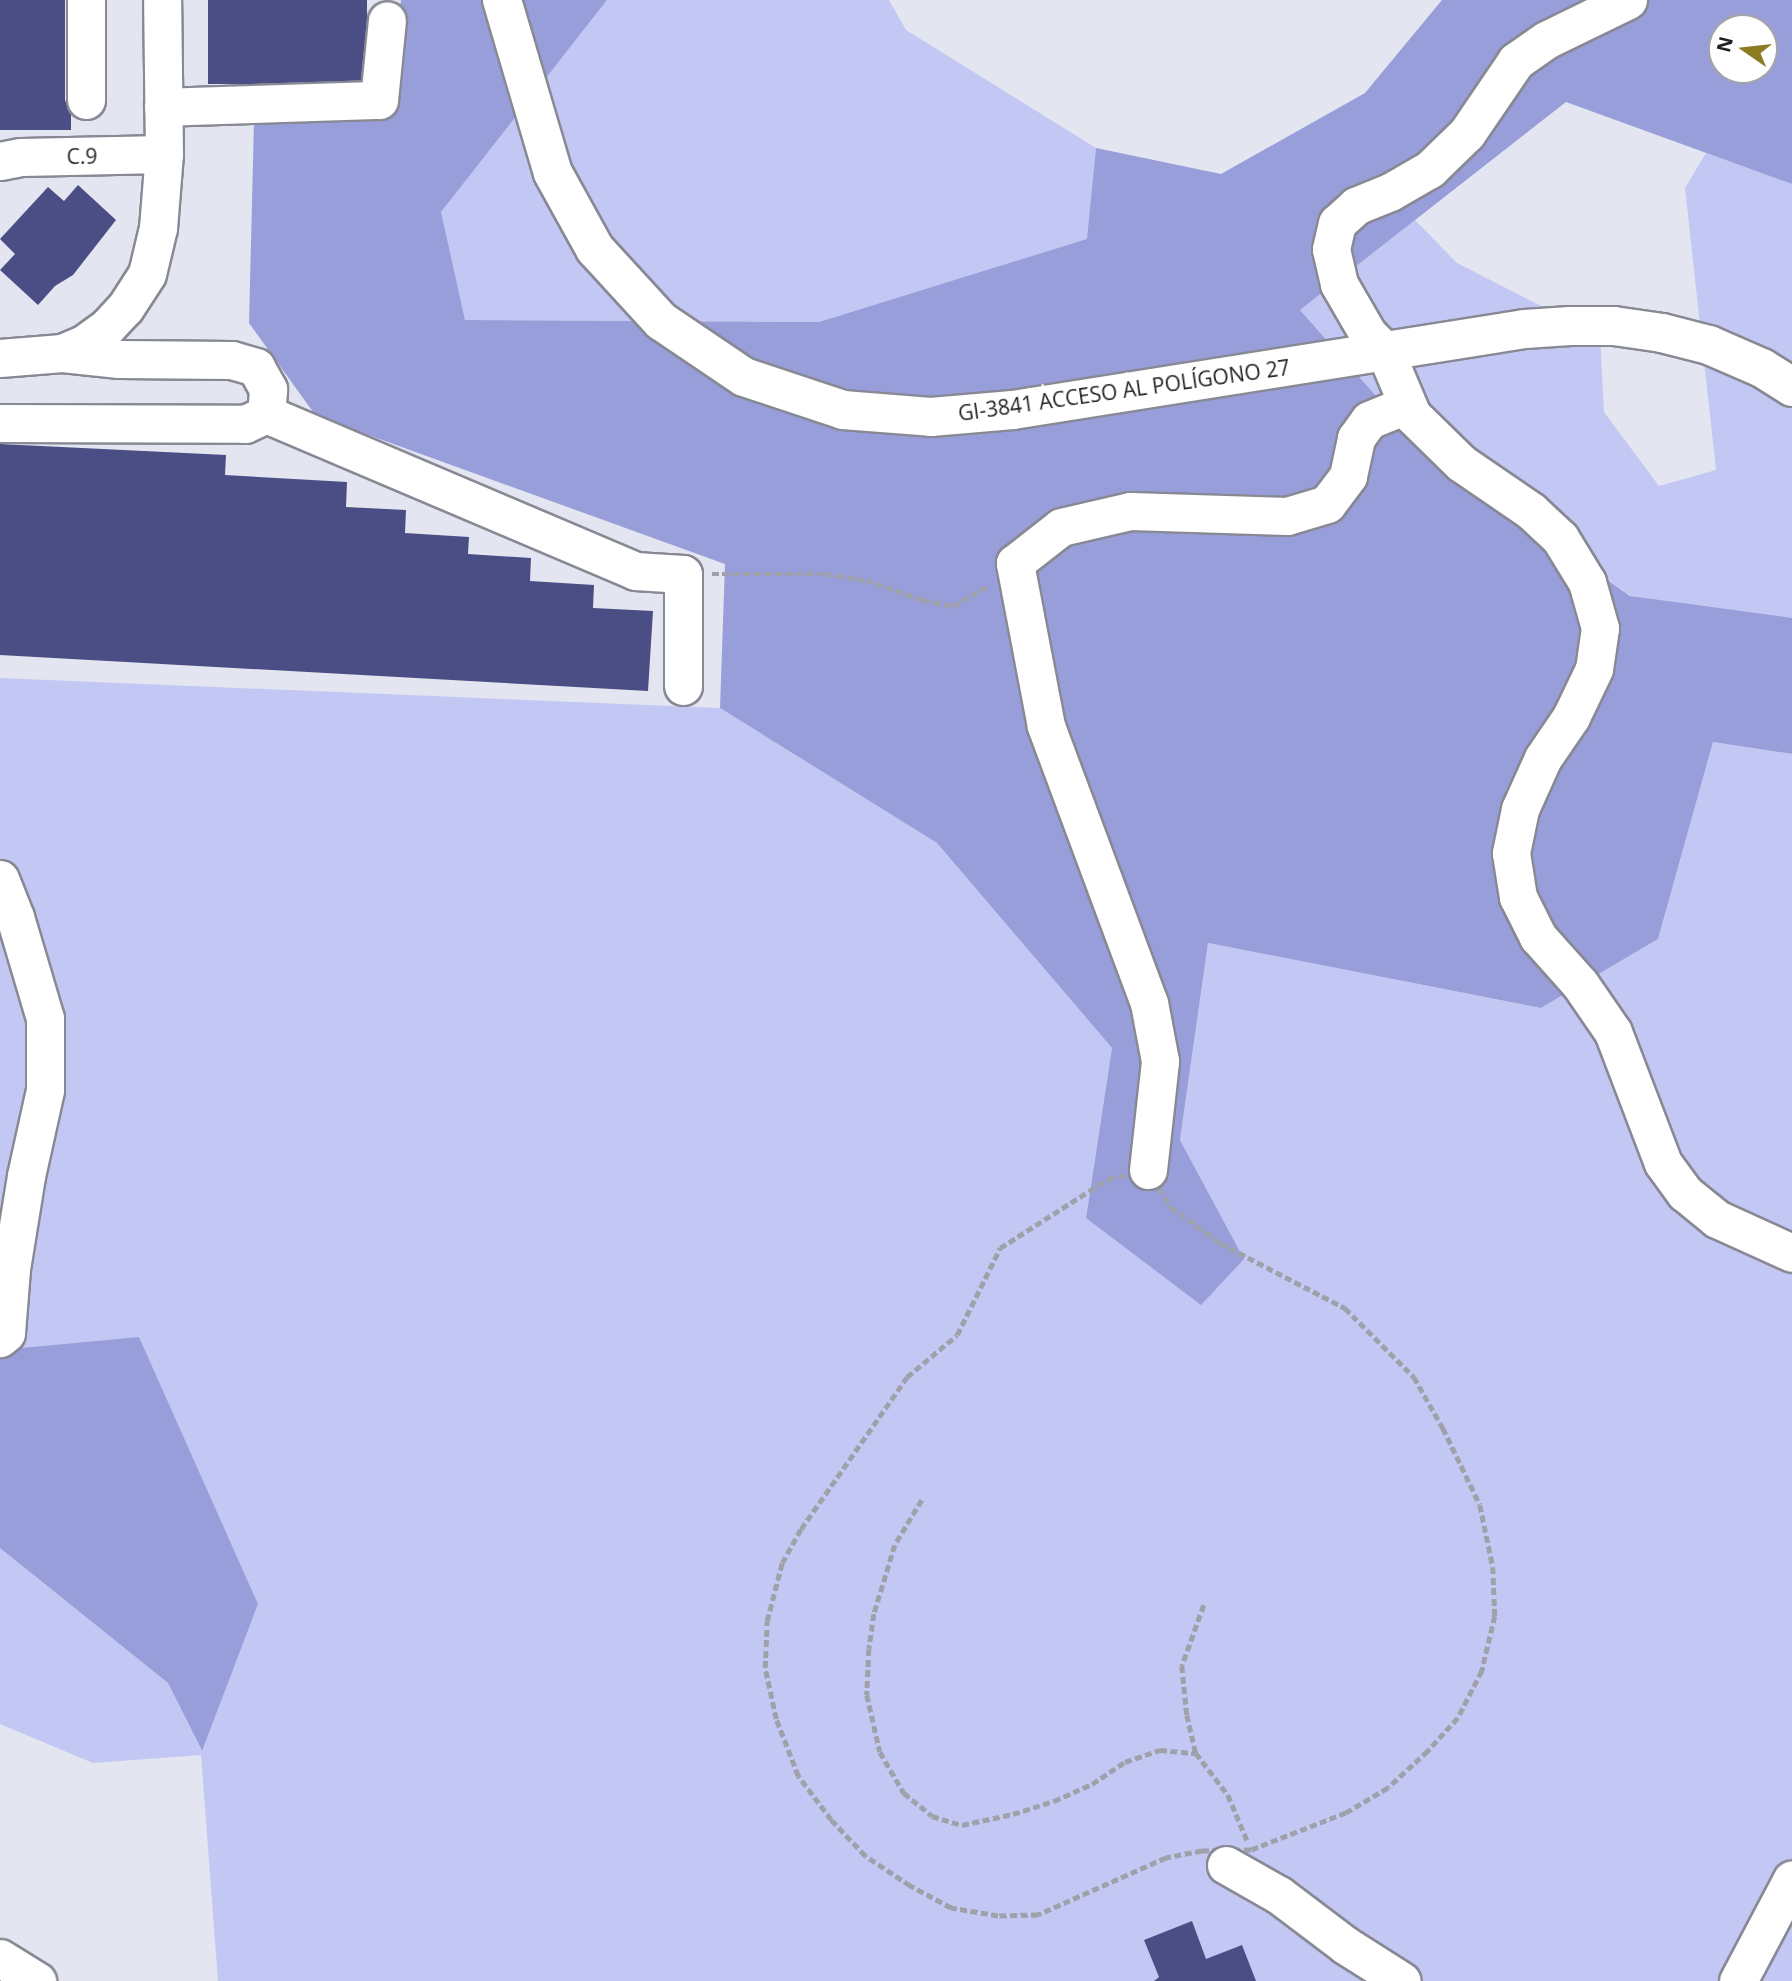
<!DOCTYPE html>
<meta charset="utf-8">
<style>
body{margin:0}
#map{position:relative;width:1792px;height:1981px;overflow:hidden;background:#e3e5f1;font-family:"Open Sans",sans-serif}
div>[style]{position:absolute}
.green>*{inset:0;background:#c2c8f3}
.forest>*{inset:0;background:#989ed9}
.building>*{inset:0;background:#4b4e84;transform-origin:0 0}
.path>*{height:4.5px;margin-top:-2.25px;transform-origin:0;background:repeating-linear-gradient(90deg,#9fa1aa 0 7px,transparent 0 10.5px)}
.roads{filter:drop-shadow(2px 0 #888994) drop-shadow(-2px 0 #888994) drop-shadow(0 2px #888994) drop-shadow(0 -2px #888994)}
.minor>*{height:37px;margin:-18.5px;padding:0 18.5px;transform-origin:18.5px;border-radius:18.5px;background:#fff}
.major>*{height:38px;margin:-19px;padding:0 19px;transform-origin:19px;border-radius:19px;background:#fff}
span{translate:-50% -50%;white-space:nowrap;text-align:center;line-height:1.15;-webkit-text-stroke:7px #fff;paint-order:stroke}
.street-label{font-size:21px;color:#1e1f23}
.north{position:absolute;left:1708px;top:14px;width:70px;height:70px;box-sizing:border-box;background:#fff;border:2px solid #a5a5a7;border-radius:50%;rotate:284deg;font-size:19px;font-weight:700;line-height:28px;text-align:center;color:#1e1f23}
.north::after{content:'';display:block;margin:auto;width:24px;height:32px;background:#8b7c22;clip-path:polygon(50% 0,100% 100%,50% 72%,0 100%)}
</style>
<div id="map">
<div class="green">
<i style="clip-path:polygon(607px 0,889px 0,906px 30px,1096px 148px,1088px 239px,819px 322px,465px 320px,440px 213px)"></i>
<i style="clip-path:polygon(1706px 153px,1792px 184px,1792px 618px,1788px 620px,1631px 596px,1423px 449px,1300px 310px,1415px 220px,1457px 263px,1600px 336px,1604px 412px,1659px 486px,1716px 470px,1685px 188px)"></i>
<i style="clip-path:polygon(0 678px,720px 708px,937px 843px,1112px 1048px,1086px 1218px,1244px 1259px,1180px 1140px,1208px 943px,1541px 1008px,1658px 939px,1713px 742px,1792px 754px,1792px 1981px,218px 1981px,201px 1755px,93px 1763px,0 1724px,0 1548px,168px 1683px,201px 1750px,258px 1604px,139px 1338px,0 1350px)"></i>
</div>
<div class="forest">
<i style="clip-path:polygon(evenodd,401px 0,607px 0,441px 212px,465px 320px,819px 322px,1087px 239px,1096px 148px,1221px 174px,1365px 93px,1442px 0,1792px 0,1792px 184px,1566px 102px,1300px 310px,1423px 449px,1630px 596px,1792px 618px,1792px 754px,1713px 742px,1658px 939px,1541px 1008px,1208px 943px,1180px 1140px,1244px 1259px,1201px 1305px,1086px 1218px,1112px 1048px,937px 843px,720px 708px,725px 564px,316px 416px,249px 323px,254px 122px,386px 116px,401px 0,1722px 28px,1764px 28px,1764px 70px,1722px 70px,1722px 28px)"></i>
<i style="clip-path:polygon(139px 1337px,258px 1604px,202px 1751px,168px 1683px,0 1548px,0 1350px)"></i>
</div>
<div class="building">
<i style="clip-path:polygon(0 0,65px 0,65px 100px,71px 114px,71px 130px,0 130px)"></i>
<i style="left:208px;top:0;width:159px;height:84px"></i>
<i style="clip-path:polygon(78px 185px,116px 220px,73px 275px,55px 286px,38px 305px,0 270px,15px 254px,0 239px,48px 187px,64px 201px)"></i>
<i style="clip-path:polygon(0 444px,226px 455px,225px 475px,347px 482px,346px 507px,406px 510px,405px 533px,469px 537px,468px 554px,531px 558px,530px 581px,594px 585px,593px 608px,653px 611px,648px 691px,0 655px)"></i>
<i style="clip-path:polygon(1192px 1921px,1206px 1959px,1242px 1945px,1256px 1981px,1154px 1981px,1159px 1977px,1144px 1940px)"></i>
</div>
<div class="path">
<i style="left:712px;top:574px;width:114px"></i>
<i style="left:826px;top:574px;width:40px;rotate:8.5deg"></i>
<i style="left:866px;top:580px;width:60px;rotate:19.3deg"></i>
<i style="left:923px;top:600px;width:31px;rotate:11deg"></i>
<i style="left:953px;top:606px;width:39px;rotate:-30deg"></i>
<i style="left:1148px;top:1170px;width:44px;rotate:58.1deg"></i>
<i style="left:1171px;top:1207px;width:61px;rotate:36.3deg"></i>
<i style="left:1220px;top:1243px;width:141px;rotate:27.5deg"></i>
<i style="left:1345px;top:1308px;width:98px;rotate:45deg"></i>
<i style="left:1414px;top:1377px;width:59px;rotate:60.4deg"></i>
<i style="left:1443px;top:1428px;width:85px;rotate:64.3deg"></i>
<i style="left:1480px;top:1505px;width:63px;rotate:78.2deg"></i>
<i style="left:1493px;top:1567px;width:49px;rotate:87.7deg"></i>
<i style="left:1495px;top:1616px;width:57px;rotate:103.3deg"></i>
<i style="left:1482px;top:1671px;width:53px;rotate:117.1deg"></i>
<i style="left:1458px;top:1718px;width:45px;rotate:132.3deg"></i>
<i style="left:1428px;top:1751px;width:54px;rotate:137.2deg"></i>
<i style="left:1388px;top:1788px;width:49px;rotate:149.2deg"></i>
<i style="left:1346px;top:1813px;width:102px;rotate:158.7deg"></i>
<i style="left:1251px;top:1850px;width:49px;rotate:178.8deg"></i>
<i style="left:1202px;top:1851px;width:37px;rotate:169deg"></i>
<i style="left:1166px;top:1858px;width:140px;rotate:156deg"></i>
<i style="left:1038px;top:1915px;width:40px;rotate:178.6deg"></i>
<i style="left:998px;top:1916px;width:48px;rotate:-170.3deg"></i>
<i style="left:951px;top:1908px;width:47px;rotate:-151.8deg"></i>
<i style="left:910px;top:1886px;width:54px;rotate:-146.3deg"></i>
<i style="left:865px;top:1856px;width:50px;rotate:-133.4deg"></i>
<i style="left:831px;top:1820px;width:55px;rotate:-126.9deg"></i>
<i style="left:798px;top:1776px;width:61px;rotate:-111.1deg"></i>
<i style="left:776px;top:1719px;width:52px;rotate:-102.2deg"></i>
<i style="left:765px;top:1668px;width:47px;rotate:-87.6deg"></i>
<i style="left:767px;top:1621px;width:60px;rotate:-75.5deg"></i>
<i style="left:782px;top:1563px;width:39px;rotate:-61deg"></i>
<i style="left:801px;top:1529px;width:185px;rotate:-55.1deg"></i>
<i style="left:907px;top:1377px;width:65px;rotate:-40deg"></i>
<i style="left:957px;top:1335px;width:97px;rotate:-63.7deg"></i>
<i style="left:1000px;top:1248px;width:128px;rotate:-32.6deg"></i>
<i style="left:1108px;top:1179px;width:41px;rotate:-12.7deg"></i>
<i style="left:922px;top:1500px;width:52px;rotate:121deg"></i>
<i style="left:895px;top:1545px;width:72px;rotate:106.9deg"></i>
<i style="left:874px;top:1614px;width:35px;rotate:98deg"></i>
<i style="left:869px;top:1649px;width:46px;rotate:92.5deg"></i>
<i style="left:867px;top:1695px;width:58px;rotate:77.2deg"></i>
<i style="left:880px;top:1752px;width:48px;rotate:59.7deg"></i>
<i style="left:904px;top:1793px;width:36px;rotate:39deg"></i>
<i style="left:932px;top:1816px;width:31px;rotate:17deg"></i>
<i style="left:962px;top:1825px;width:52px;rotate:-12.2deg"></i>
<i style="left:1013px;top:1814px;width:43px;rotate:-17.6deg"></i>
<i style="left:1054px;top:1801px;width:42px;rotate:-24.1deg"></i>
<i style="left:1092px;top:1784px;width:40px;rotate:-34deg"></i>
<i style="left:1125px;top:1762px;width:37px;rotate:-19deg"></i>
<i style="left:1160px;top:1750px;width:36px;rotate:5deg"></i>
<i style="left:1204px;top:1605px;width:65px;rotate:109.8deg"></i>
<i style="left:1182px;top:1666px;width:49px;rotate:84.2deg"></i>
<i style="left:1187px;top:1715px;width:39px;rotate:77deg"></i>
<i style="left:1196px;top:1753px;width:53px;rotate:52.7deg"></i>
<i style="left:1228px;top:1795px;width:49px;rotate:67.1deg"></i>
</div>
<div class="roads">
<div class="minor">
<i style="left:86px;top:0;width:100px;rotate:90deg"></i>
<i style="left:1628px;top:0;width:91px;rotate:154deg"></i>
<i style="left:1546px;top:40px;width:37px;rotate:145deg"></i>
<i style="left:1516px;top:61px;width:87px;rotate:124.2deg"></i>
<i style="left:1467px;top:133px;width:52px;rotate:135.8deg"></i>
<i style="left:1430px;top:169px;width:46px;rotate:150.1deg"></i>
<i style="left:1390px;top:192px;width:37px;rotate:158deg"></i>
<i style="left:1356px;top:206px;width:25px;rotate:138deg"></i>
<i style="left:1337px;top:223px;width:27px;rotate:103deg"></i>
<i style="left:1331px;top:249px;width:36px;rotate:77deg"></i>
<i style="left:1339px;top:284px;width:58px;rotate:59.9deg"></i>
<i style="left:1368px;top:334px;width:24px;rotate:45deg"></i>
<i style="left:1385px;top:351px;width:69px;rotate:67.1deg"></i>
<i style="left:1412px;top:415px;width:69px;rotate:44.4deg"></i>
<i style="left:1461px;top:463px;width:85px;rotate:34.4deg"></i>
<i style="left:1531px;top:511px;width:40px;rotate:43deg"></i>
<i style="left:1560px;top:538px;width:52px;rotate:58.5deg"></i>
<i style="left:1587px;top:582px;width:48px;rotate:74.2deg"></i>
<i style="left:1600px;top:628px;width:41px;rotate:98.3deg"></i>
<i style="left:1594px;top:669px;width:53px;rotate:115.6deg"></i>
<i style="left:1571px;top:717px;width:50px;rotate:124.3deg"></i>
<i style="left:1543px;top:758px;width:56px;rotate:114.3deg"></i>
<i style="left:1520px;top:809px;width:45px;rotate:101.6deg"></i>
<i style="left:1511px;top:853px;width:45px;rotate:81deg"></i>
<i style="left:1518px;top:897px;width:45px;rotate:63.4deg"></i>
<i style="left:1538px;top:937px;width:63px;rotate:48.2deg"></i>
<i style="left:1580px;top:984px;width:58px;rotate:55.5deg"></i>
<i style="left:1613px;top:1032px;width:140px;rotate:69.1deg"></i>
<i style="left:1663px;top:1163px;width:37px;rotate:54deg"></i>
<i style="left:1685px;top:1193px;width:41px;rotate:39.1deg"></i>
<i style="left:1717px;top:1219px;width:82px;rotate:24.4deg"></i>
<i style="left:163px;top:107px;width:216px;rotate:-1.9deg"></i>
<i style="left:379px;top:100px;width:80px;rotate:-84.3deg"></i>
<i style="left:0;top:161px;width:21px;rotate:-11deg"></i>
<i style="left:21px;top:157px;width:143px;rotate:-1.2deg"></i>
<i style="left:0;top:358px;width:62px;rotate:-4.6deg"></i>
<i style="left:62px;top:353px;width:25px;rotate:-23deg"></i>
<i style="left:85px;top:343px;width:27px;rotate:-36deg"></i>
<i style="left:107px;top:327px;width:26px;rotate:-47deg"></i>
<i style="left:125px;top:308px;width:40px;rotate:-57.1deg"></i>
<i style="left:147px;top:274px;width:47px;rotate:-76.6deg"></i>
<i style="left:158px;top:228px;width:74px;rotate:-85.4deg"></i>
<i style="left:164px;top:154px;width:154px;rotate:-90.7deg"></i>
<i style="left:266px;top:414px;width:401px;rotate:23deg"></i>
<i style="left:635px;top:571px;width:48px;rotate:3.6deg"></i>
<i style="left:683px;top:574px;width:112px;rotate:90deg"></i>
<i style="left:0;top:423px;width:245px;rotate:0.2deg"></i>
<i style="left:245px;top:424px;width:23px;rotate:-25deg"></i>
<i style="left:266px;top:414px;width:25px;rotate:-85deg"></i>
<i style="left:268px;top:389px;width:25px;rotate:-119deg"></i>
<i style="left:256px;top:367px;width:25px;rotate:-164deg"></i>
<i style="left:232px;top:360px;width:113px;rotate:-179.5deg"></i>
<i style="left:119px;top:359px;width:57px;rotate:-174deg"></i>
<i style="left:0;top:879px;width:41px;rotate:68.5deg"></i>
<i style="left:15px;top:917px;width:105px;rotate:73.5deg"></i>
<i style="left:45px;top:1018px;width:72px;rotate:90deg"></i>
<i style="left:45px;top:1090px;width:88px;rotate:102.5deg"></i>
<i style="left:26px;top:1176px;width:94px;rotate:99.2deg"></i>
<i style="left:11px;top:1269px;width:64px;rotate:94.5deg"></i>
<i style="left:6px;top:1333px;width:8px;rotate:140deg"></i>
<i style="left:1148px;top:1170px;width:110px;rotate:-83.7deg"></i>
<i style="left:1160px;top:1061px;width:59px;rotate:-100.7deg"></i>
<i style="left:1149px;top:1003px;width:296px;rotate:-110.4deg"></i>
<i style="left:1046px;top:726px;width:166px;rotate:-100.8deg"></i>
<i style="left:1015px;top:563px;width:58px;rotate:-38deg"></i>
<i style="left:1061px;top:527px;width:71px;rotate:-13.1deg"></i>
<i style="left:1130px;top:511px;width:157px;rotate:1.8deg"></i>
<i style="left:1287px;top:516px;width:42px;rotate:-16.7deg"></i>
<i style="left:1327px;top:504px;width:35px;rotate:-53deg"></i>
<i style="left:1348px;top:476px;width:39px;rotate:-78deg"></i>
<i style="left:1356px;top:438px;width:22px;rotate:-54deg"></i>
<i style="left:1369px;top:420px;width:40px;rotate:-22deg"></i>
<i style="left:1226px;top:1865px;width:61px;rotate:29.5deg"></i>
<i style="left:1279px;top:1895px;width:83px;rotate:37.1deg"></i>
<i style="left:1345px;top:1945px;width:67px;rotate:32.3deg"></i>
<i style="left:0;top:1958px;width:44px;rotate:31.9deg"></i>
<i style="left:1738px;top:1981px;width:115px;rotate:-62.1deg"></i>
</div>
<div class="major">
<i style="left:502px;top:0;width:180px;rotate:73.6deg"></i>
<i style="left:553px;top:173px;width:87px;rotate:61.1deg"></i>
<i style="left:595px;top:249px;width:98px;rotate:47.5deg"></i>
<i style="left:661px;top:321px;width:100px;rotate:34deg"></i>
<i style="left:744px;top:377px;width:104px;rotate:18.4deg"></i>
<i style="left:843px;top:410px;width:88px;rotate:4.5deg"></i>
<i style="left:931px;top:417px;width:82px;rotate:-4.9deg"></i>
<i style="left:1013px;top:410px;width:518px;rotate:-8.99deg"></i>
<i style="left:1525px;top:329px;width:45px;rotate:-3.8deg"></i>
<i style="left:1570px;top:326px;width:44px"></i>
<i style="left:1614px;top:326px;width:49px;rotate:8.3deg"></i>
<i style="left:1662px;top:333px;width:49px;rotate:14.3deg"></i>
<i style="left:1709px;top:345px;width:58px;rotate:23.5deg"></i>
<i style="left:1762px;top:368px;width:36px;rotate:32deg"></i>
</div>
</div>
<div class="street-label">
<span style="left:82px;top:156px;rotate:-1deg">C.9</span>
<span style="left:1124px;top:390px;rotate:-8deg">GI-3841 ACCESO AL POLÍGONO 27</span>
</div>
<div class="north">N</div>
</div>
